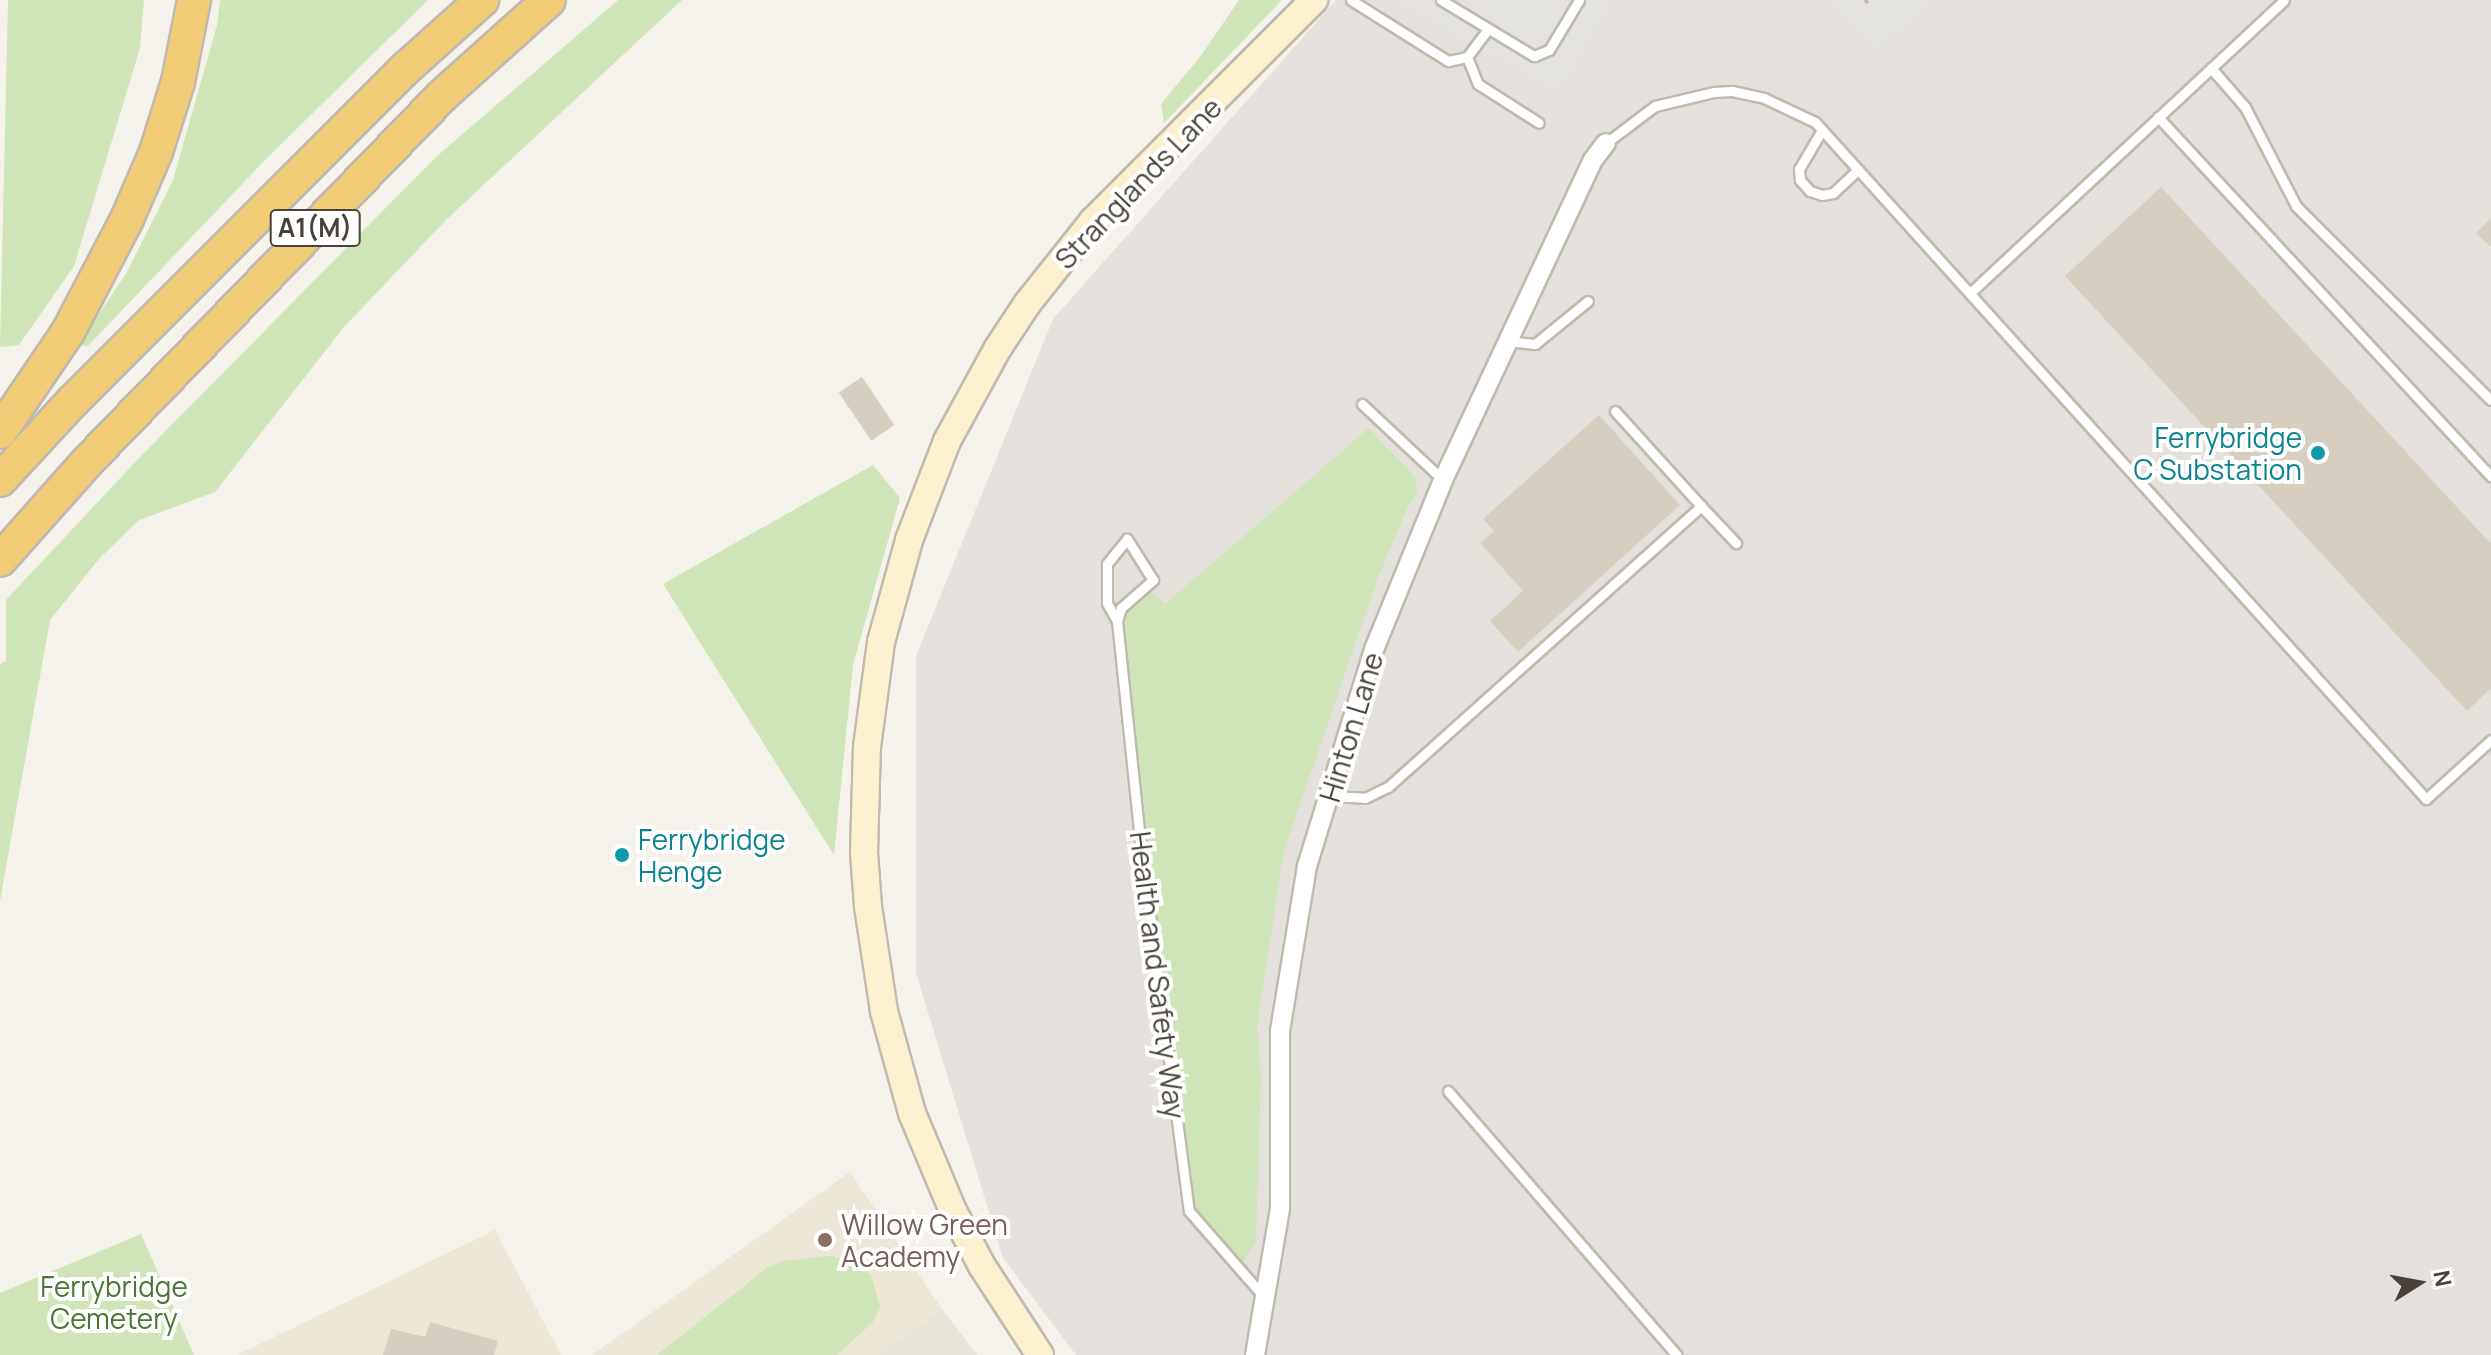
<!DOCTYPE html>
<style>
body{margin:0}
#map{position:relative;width:2491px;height:1355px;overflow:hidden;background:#f4f2eb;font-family:Manrope,sans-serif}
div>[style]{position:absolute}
.residential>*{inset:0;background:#e8e3d9}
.industrial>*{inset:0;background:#e4e1dc}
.education>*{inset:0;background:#ece6d6}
.green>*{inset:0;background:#cfe5b7}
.parking>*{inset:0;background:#e3e2df}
.building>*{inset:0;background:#d5cec1;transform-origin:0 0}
.path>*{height:4px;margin-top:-2px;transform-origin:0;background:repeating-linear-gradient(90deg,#c0b5a0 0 4px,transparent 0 8px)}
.roads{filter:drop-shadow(2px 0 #bfb9ae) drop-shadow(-2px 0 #bfb9ae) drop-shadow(0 2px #bfb9ae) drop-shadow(0 -2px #bfb9ae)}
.lane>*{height:9px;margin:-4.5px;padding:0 4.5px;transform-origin:4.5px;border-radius:4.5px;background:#fff}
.street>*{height:18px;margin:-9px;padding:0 9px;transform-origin:9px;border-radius:9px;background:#fff}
.secondary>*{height:26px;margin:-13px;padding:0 13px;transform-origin:13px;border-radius:13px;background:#fbf1ce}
.highway>*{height:32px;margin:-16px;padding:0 16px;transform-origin:16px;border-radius:16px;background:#f3cc77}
.dots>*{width:22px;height:22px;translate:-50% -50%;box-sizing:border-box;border:4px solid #fff;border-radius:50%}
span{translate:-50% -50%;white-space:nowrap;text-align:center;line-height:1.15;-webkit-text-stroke:8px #fff;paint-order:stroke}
.shield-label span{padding:2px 6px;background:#fff;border:2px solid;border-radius:6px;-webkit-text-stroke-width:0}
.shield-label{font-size:26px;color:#484239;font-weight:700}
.street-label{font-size:28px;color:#484239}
.culture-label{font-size:28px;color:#0d838f}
.right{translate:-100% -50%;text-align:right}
.left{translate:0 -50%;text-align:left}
.education-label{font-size:28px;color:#785e54}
.park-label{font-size:28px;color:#497630}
.north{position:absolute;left:2379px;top:1243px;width:80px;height:80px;-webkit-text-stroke:6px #fff;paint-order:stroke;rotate:79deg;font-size:22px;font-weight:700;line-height:32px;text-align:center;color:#484239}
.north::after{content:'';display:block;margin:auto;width:28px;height:36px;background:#484239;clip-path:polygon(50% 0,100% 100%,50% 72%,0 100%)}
</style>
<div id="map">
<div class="residential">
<i style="clip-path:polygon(942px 1309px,977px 1355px,877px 1355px)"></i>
</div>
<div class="industrial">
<i style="clip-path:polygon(1336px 0,2491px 0,2491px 1355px,1076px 1355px,1003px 1258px,916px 973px,916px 656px,1053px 319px)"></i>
</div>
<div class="education">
<i style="clip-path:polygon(850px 1172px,942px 1309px,877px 1355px,592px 1355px)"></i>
<i style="clip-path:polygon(495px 1230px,561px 1355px,237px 1355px)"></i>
</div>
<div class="green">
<i style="clip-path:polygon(8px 0,144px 0,140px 48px,74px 266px,19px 345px,0 347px)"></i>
<i style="clip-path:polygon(220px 0,428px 0,266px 159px,88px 346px,78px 345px,127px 272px,173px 180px,217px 25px)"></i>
<i style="clip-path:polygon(618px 0,682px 0,446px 220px,344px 327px,215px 492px,139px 520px,99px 559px,50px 620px,0 901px,0 664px,6px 661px,6px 600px,140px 457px,436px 157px)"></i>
<i style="clip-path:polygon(1239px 0,1282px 0,1164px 123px,1161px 104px,1200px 57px)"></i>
<i style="clip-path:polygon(1369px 428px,1415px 477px,1418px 493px,1408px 506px,1378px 578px,1284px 851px,1257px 1026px,1261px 1076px,1256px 1242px,1240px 1267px,1189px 1211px,1117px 621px,1128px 601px,1146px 586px,1165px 604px)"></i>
<i style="clip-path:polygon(873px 465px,900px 498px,853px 665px,834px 855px,663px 584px)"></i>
<i style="clip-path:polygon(141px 1234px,194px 1355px,0 1355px,0 1293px)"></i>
<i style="clip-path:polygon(832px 1256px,854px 1264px,871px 1275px,880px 1307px,873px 1322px,837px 1355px,657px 1355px,768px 1267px,782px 1261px)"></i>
</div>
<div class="parking">
<i style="clip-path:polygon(1393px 0,1614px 0,1559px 93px)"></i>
<i style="clip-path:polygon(1830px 0,1937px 0,1875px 52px)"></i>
</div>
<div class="building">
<i style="clip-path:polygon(2161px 187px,2491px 544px,2491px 688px,2467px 711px,2065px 276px)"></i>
<i style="clip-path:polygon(2491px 218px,2491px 247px,2476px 233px)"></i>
<i style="left:862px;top:377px;width:58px;height:28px;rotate:56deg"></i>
<i style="clip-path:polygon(1599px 415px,1680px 505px,1518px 652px,1490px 621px,1523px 591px,1480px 543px,1494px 531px,1483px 519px)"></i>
<i style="clip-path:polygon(430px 1322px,498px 1341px,494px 1355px,383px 1355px,391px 1329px,425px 1337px)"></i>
</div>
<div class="path">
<i style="left:1865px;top:3px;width:4px;rotate:-45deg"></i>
</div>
<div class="roads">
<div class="lane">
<i style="left:1351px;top:0;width:115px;rotate:32.2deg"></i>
<i style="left:1448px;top:61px;width:19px;rotate:-12deg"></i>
<i style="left:1467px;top:57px;width:35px;rotate:-53deg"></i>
<i style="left:1441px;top:0;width:109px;rotate:31.1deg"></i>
<i style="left:1534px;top:56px;width:16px;rotate:-22deg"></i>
<i style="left:1549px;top:50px;width:58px;rotate:-59deg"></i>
<i style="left:1467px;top:57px;width:29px;rotate:68deg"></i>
<i style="left:1478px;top:84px;width:72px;rotate:32.6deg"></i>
<i style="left:2211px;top:68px;width:52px;rotate:48.9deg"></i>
<i style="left:2245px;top:107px;width:111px;rotate:62.7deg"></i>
<i style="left:2296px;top:206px;width:275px;rotate:44.9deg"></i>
<i style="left:2158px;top:117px;width:490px;rotate:47.2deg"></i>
<i style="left:1822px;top:130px;width:45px;rotate:120.5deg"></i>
<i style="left:1799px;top:169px;width:11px;rotate:85deg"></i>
<i style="left:1800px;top:180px;width:15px;rotate:48deg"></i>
<i style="left:1810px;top:191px;width:13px;rotate:18deg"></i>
<i style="left:1822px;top:195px;width:11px;rotate:-10deg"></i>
<i style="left:1833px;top:193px;width:34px;rotate:-43deg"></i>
<i style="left:1606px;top:143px;width:61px;rotate:-37.1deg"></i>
<i style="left:1655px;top:106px;width:61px;rotate:-13.3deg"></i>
<i style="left:1714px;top:92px;width:18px;rotate:-3deg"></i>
<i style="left:1732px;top:91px;width:33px;rotate:12deg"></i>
<i style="left:1764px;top:98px;width:56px;rotate:25.2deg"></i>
<i style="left:1815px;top:122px;width:912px;rotate:47.93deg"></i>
<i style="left:2426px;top:799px;width:88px;rotate:-42.2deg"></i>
<i style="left:1970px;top:293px;width:429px;rotate:-43deg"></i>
<i style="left:1507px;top:341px;width:28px;rotate:6deg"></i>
<i style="left:1535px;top:344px;width:68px;rotate:-39.1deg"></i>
<i style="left:1362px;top:404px;width:111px;rotate:43.2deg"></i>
<i style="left:1701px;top:506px;width:51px;rotate:46.6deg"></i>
<i style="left:1117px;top:621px;width:14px;rotate:-73deg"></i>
<i style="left:1121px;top:608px;width:43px;rotate:-41.2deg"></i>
<i style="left:1153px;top:580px;width:49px;rotate:-122.4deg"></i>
<i style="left:1127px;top:539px;width:32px;rotate:129deg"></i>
<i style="left:1107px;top:564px;width:39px;rotate:90deg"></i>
<i style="left:1107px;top:603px;width:21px;rotate:61deg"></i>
<i style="left:1117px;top:621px;width:212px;rotate:84deg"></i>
<i style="left:1139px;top:832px;width:382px;rotate:82.5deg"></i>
<i style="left:1189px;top:1211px;width:114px;rotate:48.9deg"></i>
<i style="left:1330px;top:796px;width:35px;rotate:3deg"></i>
<i style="left:1365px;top:798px;width:25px;rotate:-26deg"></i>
<i style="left:1388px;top:787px;width:421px;rotate:-41.9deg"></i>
<i style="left:1701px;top:506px;width:128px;rotate:-132.2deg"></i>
<i style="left:1448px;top:1091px;width:349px;rotate:49.1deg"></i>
</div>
<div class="street">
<i style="left:1255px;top:1355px;width:149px;rotate:-80.3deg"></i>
<i style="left:1280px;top:1208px;width:177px;rotate:-90deg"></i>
<i style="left:1280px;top:1031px;width:167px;rotate:-80.7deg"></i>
<i style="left:1307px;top:866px;width:229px;rotate:-72.8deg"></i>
<i style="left:1375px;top:647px;width:180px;rotate:-67.8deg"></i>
<i style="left:1443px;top:480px;width:353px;rotate:-64.9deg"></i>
<i style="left:1593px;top:160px;width:21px;rotate:-53deg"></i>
</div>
<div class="secondary">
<i style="left:1040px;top:1355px;width:106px;rotate:-123.1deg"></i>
<i style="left:982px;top:1266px;width:62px;rotate:-117.8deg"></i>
<i style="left:953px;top:1211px;width:106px;rotate:-112.7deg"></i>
<i style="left:912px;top:1113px;width:106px;rotate:-105.4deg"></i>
<i style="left:884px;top:1011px;width:106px;rotate:-98.7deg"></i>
<i style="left:868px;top:906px;width:53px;rotate:-94.3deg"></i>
<i style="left:864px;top:853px;width:106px;rotate:-88.4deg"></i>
<i style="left:867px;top:747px;width:106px;rotate:-82.4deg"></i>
<i style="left:881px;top:642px;width:106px;rotate:-74.6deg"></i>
<i style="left:909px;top:540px;width:106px;rotate:-69deg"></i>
<i style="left:947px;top:441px;width:106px;rotate:-61.3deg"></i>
<i style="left:998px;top:348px;width:53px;rotate:-56.6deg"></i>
<i style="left:1027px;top:304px;width:106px;rotate:-51.5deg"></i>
<i style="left:1093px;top:221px;width:313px;rotate:-45deg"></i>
</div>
<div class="highway">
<i style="left:0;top:432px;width:121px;rotate:-55.8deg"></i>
<i style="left:68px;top:332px;width:127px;rotate:-62.4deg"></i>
<i style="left:127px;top:219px;width:73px;rotate:-66.6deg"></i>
<i style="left:156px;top:152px;width:73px;rotate:-72.6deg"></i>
<i style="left:178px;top:82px;width:84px;rotate:-79deg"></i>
<i style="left:0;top:480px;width:108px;rotate:-47.3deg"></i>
<i style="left:73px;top:401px;width:468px;rotate:-45deg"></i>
<i style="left:404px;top:70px;width:105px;rotate:-41.9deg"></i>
<i style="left:0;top:560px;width:131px;rotate:-48.4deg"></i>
<i style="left:87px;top:462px;width:511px;rotate:-45.87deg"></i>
<i style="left:443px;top:95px;width:142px;rotate:-41.9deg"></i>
</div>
</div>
<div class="dots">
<i style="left:2318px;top:453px;background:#0f9aa8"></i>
<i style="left:622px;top:855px;background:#0f9aa8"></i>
<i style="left:825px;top:1240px;background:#8d6e63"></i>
</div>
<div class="shield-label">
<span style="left:315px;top:228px">A1(M)</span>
</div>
<div class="street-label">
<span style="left:1138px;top:183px;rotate:-46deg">Stranglands Lane</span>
<span style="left:1351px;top:727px;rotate:-73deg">Hinton Lane</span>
<span style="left:1158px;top:975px;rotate:83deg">Health and Safety Way</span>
</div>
<div class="culture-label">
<span class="right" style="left:2302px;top:453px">Ferrybridge<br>C Substation</span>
<span class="left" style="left:638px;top:855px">Ferrybridge<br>Henge</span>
</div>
<div class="education-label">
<span class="left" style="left:841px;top:1240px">Willow Green<br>Academy</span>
</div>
<div class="park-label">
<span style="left:114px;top:1302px">Ferrybridge<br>Cemetery</span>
</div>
<div class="north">N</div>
</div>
